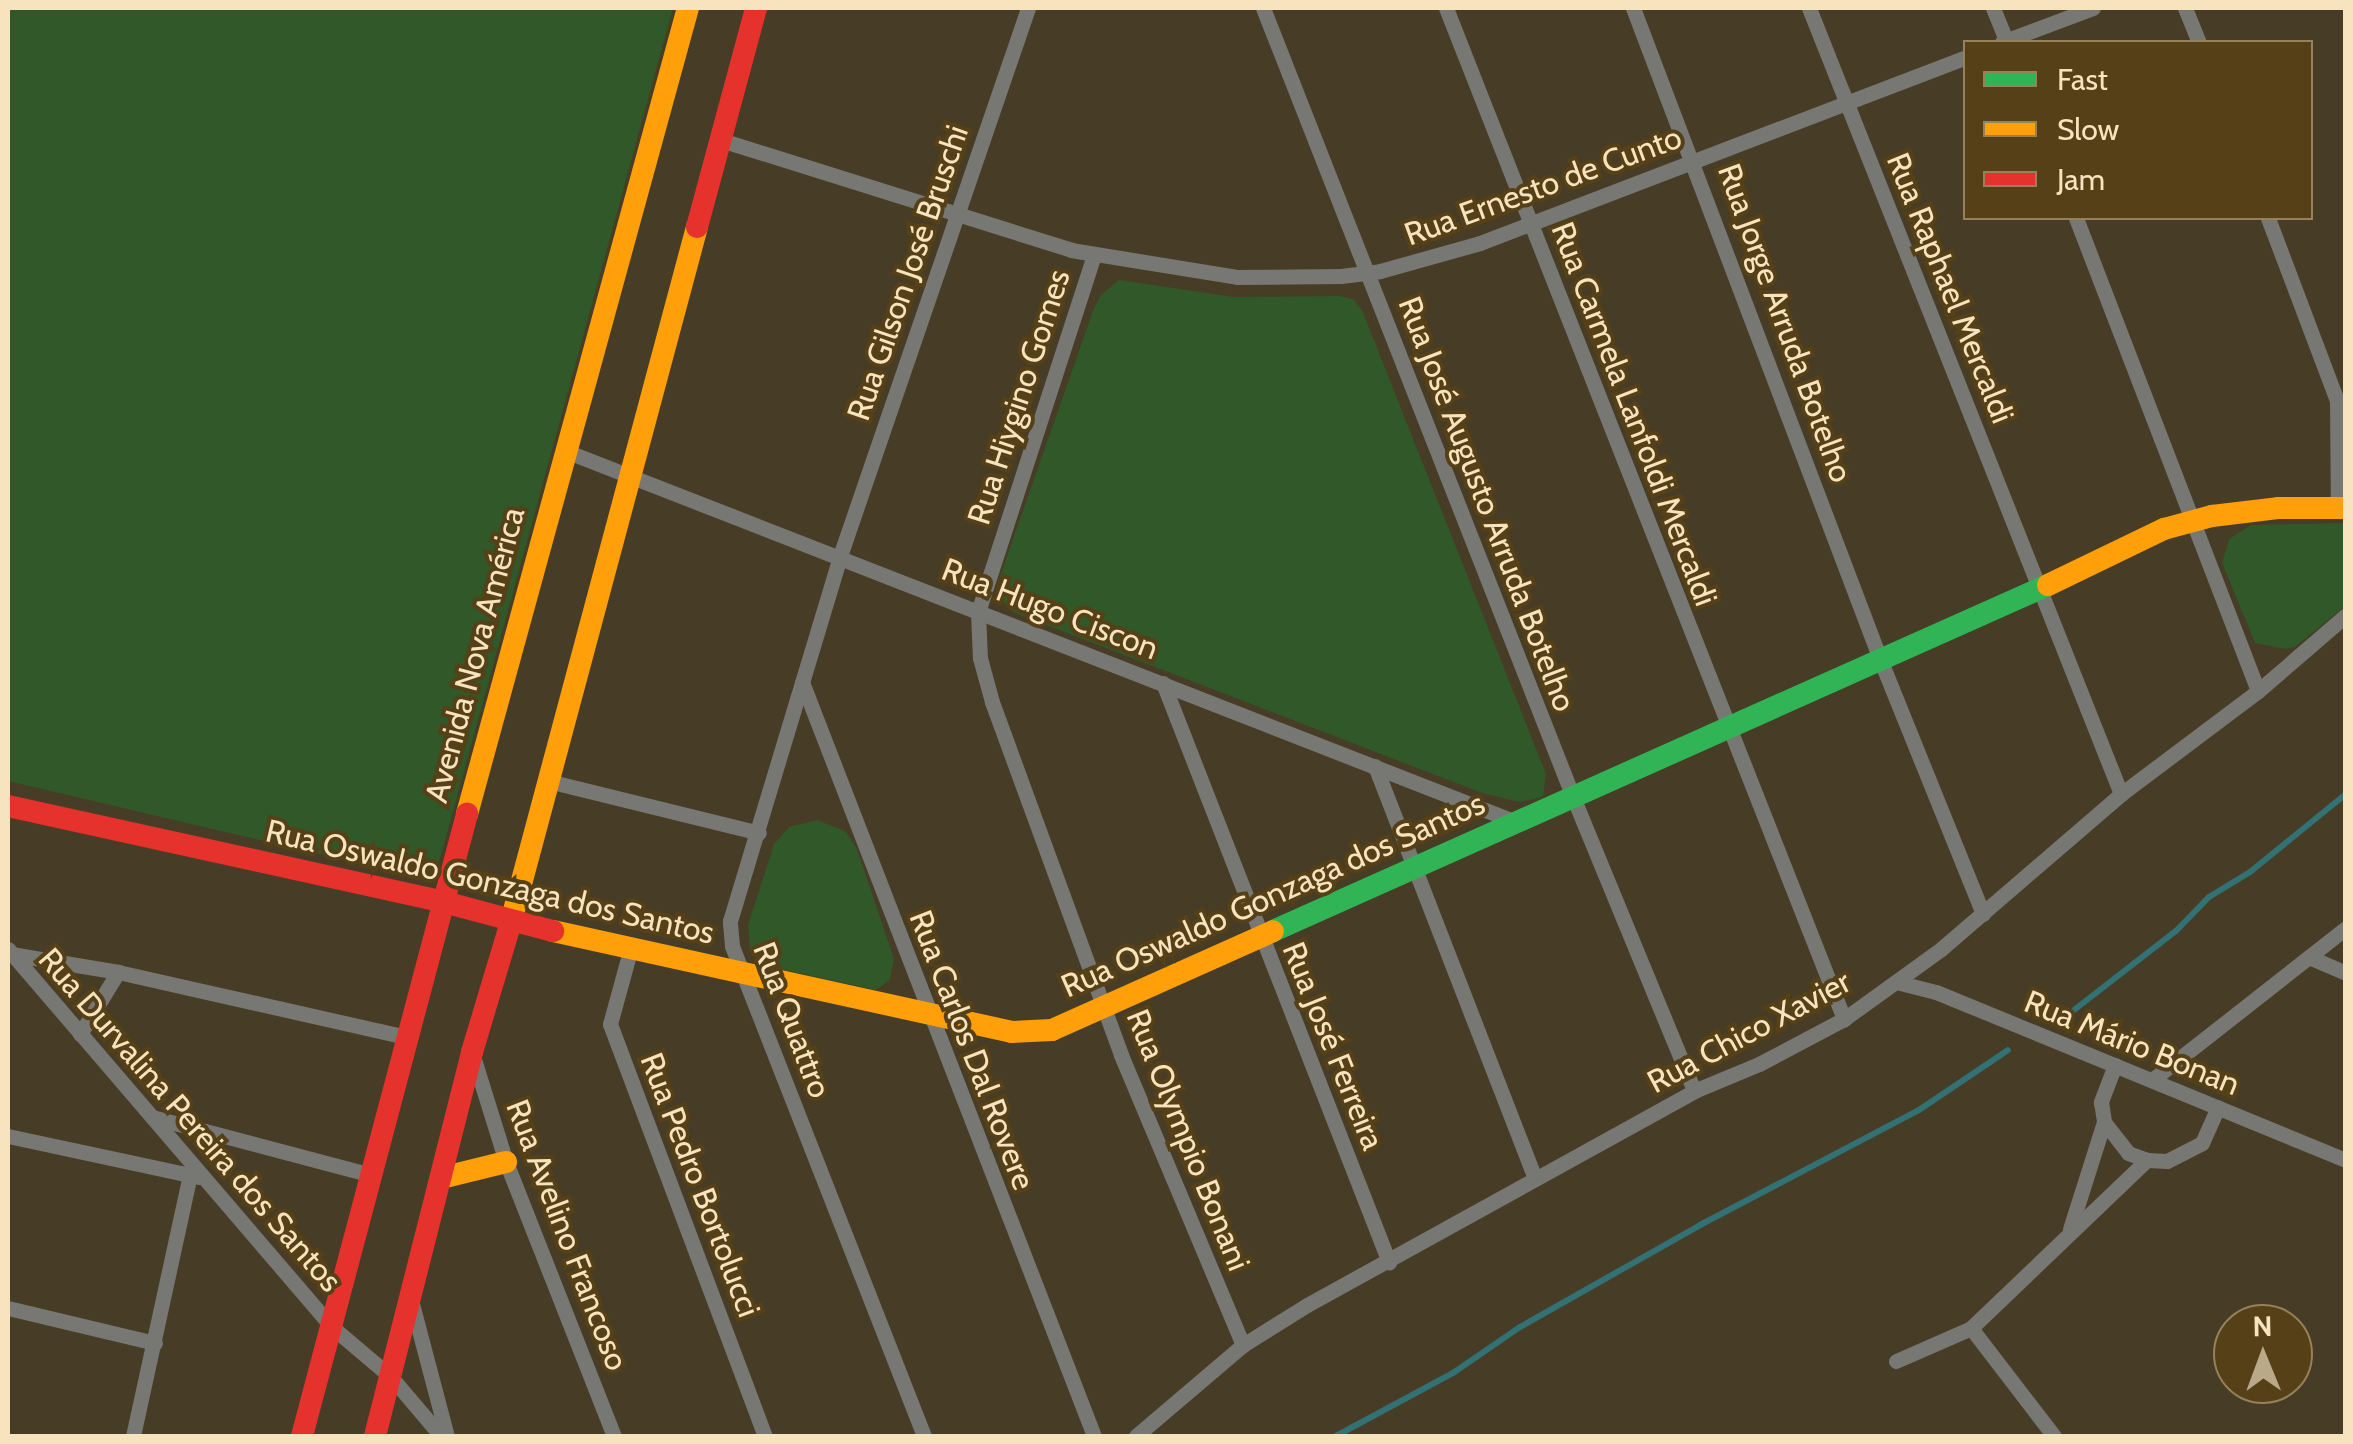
<!DOCTYPE html>
<meta charset="utf-8">
<style>
body{margin:0}
#map{position:relative;width:2353px;height:1444px;overflow:hidden;background:#473c25;font-family:Cabin,sans-serif}
div>[style]{position:absolute}
.green>*{inset:0;background:#315828}
.stream>*{height:6px;margin:-3px;padding:0 3px;transform-origin:3px;border-radius:3px;background:#327274}
.street>*{height:15px;margin:-7.5px;padding:0 7.5px;transform-origin:7.5px;border-radius:7.5px;background:#777774}
.fast>*{height:22px;margin:-11px;padding:0 11px;transform-origin:11px;border-radius:11px;background:#30b455}
.slow>*{height:22px;margin:-11px;padding:0 11px;transform-origin:11px;border-radius:11px;background:#ff9f0a}
.jam>*{height:22px;margin:-11px;padding:0 11px;transform-origin:11px;border-radius:11px;background:#e5322d}
span{translate:-50% -50%;white-space:nowrap;text-align:center;line-height:1.15;-webkit-text-stroke:8px #554017;paint-order:stroke}
.street-label{font-size:32px;color:#f8e3bf}
.frame{position:absolute;inset:0;border:10px solid #f8e3bf;pointer-events:none}
.legend{position:absolute;left:1963px;top:40px;width:350px;height:180px;box-sizing:border-box;background:#554017;border:2px solid #96815a;margin:0;padding:12px 18px;list-style:none;font-size:30px;color:#f8e3bf}
.legend li{display:flex;align-items:center;gap:20px;height:50px}
.legend b{width:50px;border:2px solid #96815a}
.north{position:absolute;left:2213px;top:1304px;width:100px;height:100px;box-sizing:border-box;background:#554017;border:2px solid #96815a;border-radius:50%;rotate:359deg;font-size:28px;font-weight:700;line-height:40px;text-align:center;color:#f8e3bf}
.north::after{content:'';display:block;margin:auto;width:35px;height:45px;background:#baa989;clip-path:polygon(50% 0,100% 100%,50% 72%,0 100%)}
</style>
<div id="map">
<div class="green">
<i style="clip-path:polygon(8px 8px,673px 8px,434px 881px,8px 781px)"></i>
<i style="clip-path:polygon(1119px 280px,1234px 297px,1339px 296px,1353px 299px,1362px 310px,1546px 774px,1543px 797px,1519px 802px,1482px 793px,1013px 612px,1002px 601px,998px 582px,1093px 311px,1101px 295px)"></i>
<i style="clip-path:polygon(2345px 523px,2345px 606px,2295px 647px,2285px 649px,2255px 643px,2222px 563px,2229px 539px,2251px 525px)"></i>
<i style="clip-path:polygon(817px 820px,845px 831px,857px 849px,894px 959px,890px 980px,876px 990px,766px 966px,750px 948px,748px 925px,774px 844px,789px 827px)"></i>
</div>
<div class="stream">
<i style="left:2074px;top:1010px;width:129px;rotate:-37.8deg"></i>
<i style="left:2176px;top:931px;width:47px;rotate:-45.9deg"></i>
<i style="left:2209px;top:897px;width:48px;rotate:-31.4deg"></i>
<i style="left:2250px;top:872px;width:124px;rotate:-39.1deg"></i>
<i style="left:1336px;top:1436px;width:133px;rotate:-28.3deg"></i>
<i style="left:1453px;top:1373px;width:81px;rotate:-34.5deg"></i>
<i style="left:1520px;top:1327px;width:207px;rotate:-29.5deg"></i>
<i style="left:1700px;top:1225px;width:247px;rotate:-27.7deg"></i>
<i style="left:1919px;top:1110px;width:107px;rotate:-34deg"></i>
</div>
<div class="street">
<i style="left:1263px;top:8px;width:848px;rotate:68.55deg"></i>
<i style="left:1573px;top:797px;width:318px;rotate:67.6deg"></i>
<i style="left:1446px;top:8px;width:1087px;rotate:68.51deg"></i>
<i style="left:1633px;top:8px;width:696px;rotate:69.22deg"></i>
<i style="left:1880px;top:659px;width:275px;rotate:68deg"></i>
<i style="left:1809px;top:8px;width:846px;rotate:68.35deg"></i>
<i style="left:1993px;top:8px;width:37px;rotate:68deg"></i>
<i style="left:2185px;top:8px;width:37px;rotate:68deg"></i>
<i style="left:2002px;top:42px;width:97px;rotate:-20.5deg"></i>
<i style="left:721px;top:140px;width:367px;rotate:17.4deg"></i>
<i style="left:1071px;top:250px;width:168px;rotate:9.2deg"></i>
<i style="left:1237px;top:277px;width:104px;rotate:-0.6deg"></i>
<i style="left:1341px;top:276px;width:39px;rotate:-7deg"></i>
<i style="left:1380px;top:271px;width:104px;rotate:-15.6deg"></i>
<i style="left:1480px;top:243px;width:520px;rotate:-20.94deg"></i>
<i style="left:2076px;top:218px;width:507px;rotate:68.95deg"></i>
<i style="left:2268px;top:218px;width:196px;rotate:69.3deg"></i>
<i style="left:2337px;top:401px;width:107px;rotate:89.5deg"></i>
<i style="left:1094px;top:255px;width:376px;rotate:108deg"></i>
<i style="left:978px;top:613px;width:45px;rotate:87.5deg"></i>
<i style="left:980px;top:658px;width:46px;rotate:74.7deg"></i>
<i style="left:992px;top:702px;width:376px;rotate:69.9deg"></i>
<i style="left:1121px;top:1055px;width:315px;rotate:67.2deg"></i>
<i style="left:563px;top:450px;width:1023px;rotate:21.32deg"></i>
<i style="left:802px;top:682px;width:809px;rotate:68.83deg"></i>
<i style="left:1163px;top:683px;width:622px;rotate:68.68deg"></i>
<i style="left:1375px;top:766px;width:443px;rotate:68.8deg"></i>
<i style="left:548px;top:781px;width:217px;rotate:13.8deg"></i>
<i style="left:8px;top:949px;width:498px;rotate:49.4deg"></i>
<i style="left:332px;top:1327px;width:77px;rotate:40.3deg"></i>
<i style="left:391px;top:1377px;width:77px;rotate:49.7deg"></i>
<i style="left:630px;top:951px;width:76px;rotate:105.3deg"></i>
<i style="left:610px;top:1024px;width:440px;rotate:69.4deg"></i>
<i style="left:11px;top:954px;width:109px;rotate:9.5deg"></i>
<i style="left:118px;top:972px;width:295px;rotate:12.7deg"></i>
<i style="left:2309px;top:957px;width:40px;rotate:23.4deg"></i>
<i style="left:1896px;top:982px;width:41px;rotate:14deg"></i>
<i style="left:1936px;top:992px;width:443px;rotate:22.3deg"></i>
<i style="left:80px;top:1034px;width:73px;rotate:-58.5deg"></i>
<i style="left:473px;top:1056px;width:111px;rotate:72.7deg"></i>
<i style="left:506px;top:1162px;width:295px;rotate:68.5deg"></i>
<i style="left:2115px;top:1065px;width:40px;rotate:111deg"></i>
<i style="left:2101px;top:1102px;width:20px;rotate:81deg"></i>
<i style="left:2104px;top:1122px;width:39px;rotate:52deg"></i>
<i style="left:2128px;top:1153px;width:20px;rotate:20deg"></i>
<i style="left:2147px;top:1160px;width:20px;rotate:3deg"></i>
<i style="left:2167px;top:1161px;width:39px;rotate:-27deg"></i>
<i style="left:2202px;top:1143px;width:39px;rotate:-66deg"></i>
<i style="left:2152px;top:1080px;width:246px;rotate:-38.1deg"></i>
<i style="left:152px;top:1117px;width:228px;rotate:14.8deg"></i>
<i style="left:8px;top:1136px;width:195px;rotate:12.1deg"></i>
<i style="left:2070px;top:1229px;width:112px;rotate:-72.4deg"></i>
<i style="left:411px;top:1300px;width:141px;rotate:75.2deg"></i>
<i style="left:8px;top:1308px;width:151px;rotate:13.4deg"></i>
<i style="left:1971px;top:1328px;width:136px;rotate:52.5deg"></i>
<i style="left:1896px;top:1361px;width:82px;rotate:-23.7deg"></i>
<i style="left:1971px;top:1328px;width:243px;rotate:-43.7deg"></i>
<i style="left:133px;top:1436px;width:267px;rotate:-77.7deg"></i>
<i style="left:924px;top:1436px;width:526px;rotate:-111.4deg"></i>
<i style="left:732px;top:946px;width:25px;rotate:-95deg"></i>
<i style="left:730px;top:921px;width:381px;rotate:-73.2deg"></i>
<i style="left:840px;top:556px;width:579px;rotate:-71.06deg"></i>
<i style="left:1136px;top:1436px;width:140px;rotate:-40.4deg"></i>
<i style="left:1243px;top:1345px;width:75px;rotate:-32deg"></i>
<i style="left:1307px;top:1305px;width:442px;rotate:-28.9deg"></i>
<i style="left:1694px;top:1091px;width:70px;rotate:-22.6deg"></i>
<i style="left:1759px;top:1064px;width:96px;rotate:-27.9deg"></i>
<i style="left:1844px;top:1019px;width:120px;rotate:-35.8deg"></i>
<i style="left:1941px;top:949px;width:238px;rotate:-40.7deg"></i>
<i style="left:2121px;top:794px;width:171px;rotate:-36.9deg"></i>
<i style="left:2258px;top:691px;width:116px;rotate:-40.8deg"></i>
</div>
<div class="fast">
<i style="left:1273px;top:931px;width:849px;rotate:-24.06deg"></i>
</div>
<div class="slow">
<i style="left:2048px;top:585px;width:129px;rotate:-25.8deg"></i>
<i style="left:2164px;top:529px;width:50px;rotate:-15.2deg"></i>
<i style="left:2212px;top:516px;width:66px;rotate:-6.9deg"></i>
<i style="left:2278px;top:508px;width:68px"></i>
<i style="left:467px;top:814px;width:836px;rotate:-74.67deg"></i>
<i style="left:509px;top:929px;width:727px;rotate:-75.01deg"></i>
<i style="left:553px;top:931px;width:469px;rotate:12.4deg"></i>
<i style="left:1011px;top:1032px;width:41px;rotate:-2.8deg"></i>
<i style="left:1052px;top:1030px;width:242px;rotate:-24.1deg"></i>
<i style="left:441px;top:1178px;width:67px;rotate:-13.8deg"></i>
</div>
<div class="jam">
<i style="left:697px;top:227px;width:227px;rotate:-74.9deg"></i>
<i style="left:8px;top:806px;width:446px;rotate:12.4deg"></i>
<i style="left:444px;top:902px;width:113px;rotate:14.9deg"></i>
<i style="left:302px;top:1436px;width:644px;rotate:-75.14deg"></i>
<i style="left:375px;top:1436px;width:396px;rotate:-75.8deg"></i>
<i style="left:472px;top:1052px;width:128px;rotate:-73.3deg"></i>
</div>
<div class="street-label">
<span style="left:1543px;top:186px;rotate:-20deg">Rua Ernesto de Cunto</span>
<span style="left:908px;top:273px;rotate:-71deg">Rua Gilson José Bruschi</span>
<span style="left:1950px;top:288px;rotate:68deg">Rua Raphael Mercaldi</span>
<span style="left:1785px;top:323px;rotate:70deg">Rua Jorge Arruda Botelho</span>
<span style="left:1019px;top:397px;rotate:-72deg">Rua Hiygino Gomes</span>
<span style="left:1634px;top:414px;rotate:69deg">Rua Carmela Lanfoldi Mercaldi</span>
<span style="left:1487px;top:504px;rotate:69deg">Rua José Augusto Arruda Botelho</span>
<span style="left:1050px;top:609px;rotate:21deg">Rua Hugo Ciscon</span>
<span style="left:475px;top:655px;rotate:-75deg">Avenida Nova América</span>
<span style="left:490px;top:882px;rotate:13deg">Rua Oswaldo Gonzaga dos Santos</span>
<span style="left:1273px;top:895px;rotate:-24deg">Rua Oswaldo Gonzaga dos Santos</span>
<span style="left:792px;top:1020px;rotate:69deg">Rua Quattro</span>
<span style="left:1749px;top:1032px;rotate:-28deg">Rua Chico Xavier</span>
<span style="left:2132px;top:1043px;rotate:22deg">Rua Mário Bonan</span>
<span style="left:1333px;top:1046px;rotate:68deg">Rua José Ferreira</span>
<span style="left:972px;top:1050px;rotate:69deg">Rua Carlos Dal Rovere</span>
<span style="left:190px;top:1120px;rotate:49deg">Rua Durvalina Pereira dos Santos</span>
<span style="left:1188px;top:1140px;rotate:68deg">Rua Olympio Bonani</span>
<span style="left:700px;top:1185px;rotate:69deg">Rua Pedro Bortolucci</span>
<span style="left:567px;top:1235px;rotate:69deg">Rua Avelino Francoso</span>
</div>
<div class="frame"></div>
<ul class="legend">
<li><b style="height:12px;background:#30b455"></b>Fast</li>
<li><b style="height:12px;background:#ff9f0a"></b>Slow</li>
<li><b style="height:12px;background:#e5322d"></b>Jam</li>
</ul>
<div class="north">N</div>
</div>
